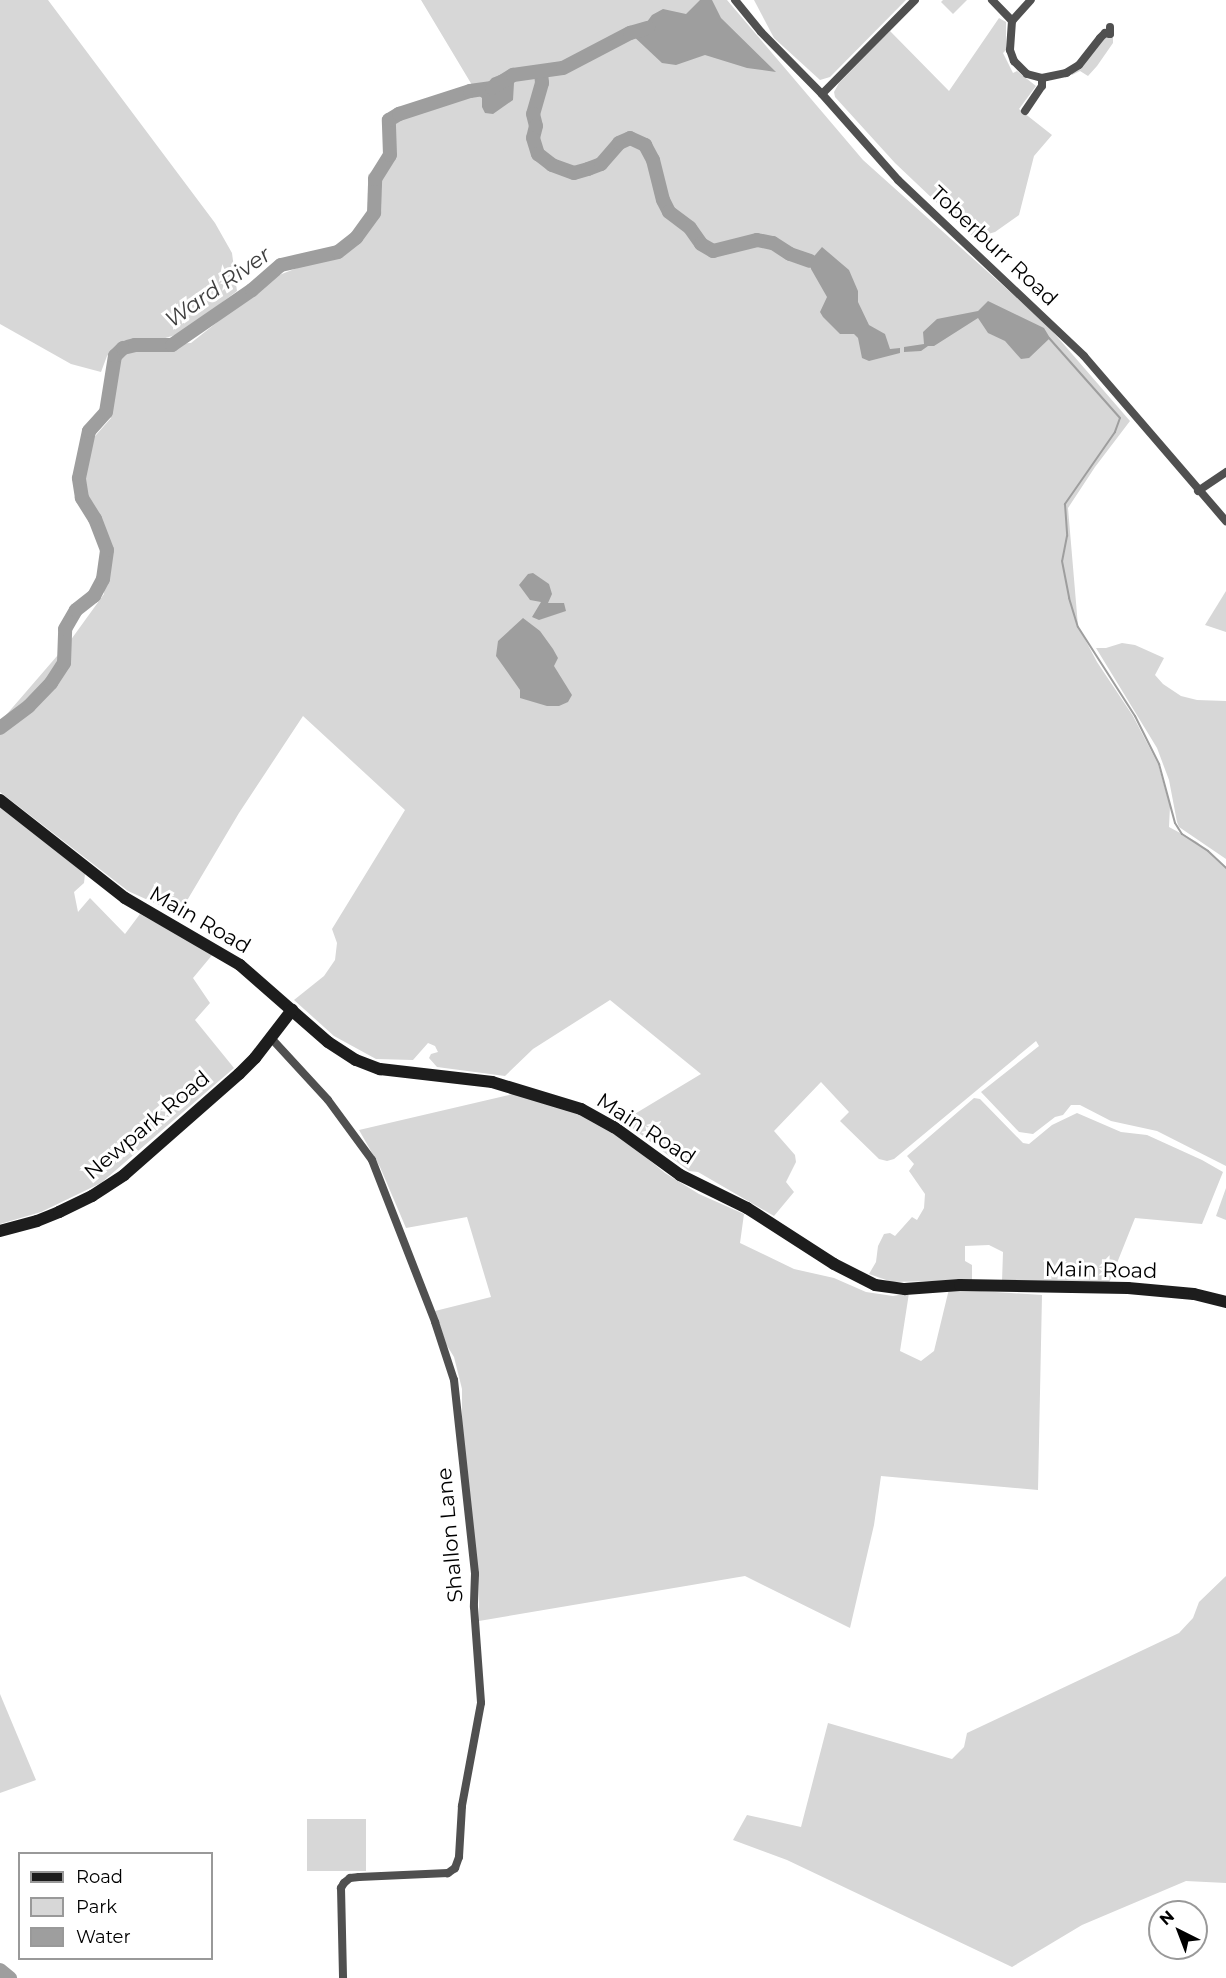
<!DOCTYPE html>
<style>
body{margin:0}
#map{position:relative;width:1226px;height:1978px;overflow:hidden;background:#fff;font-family:Montserrat,sans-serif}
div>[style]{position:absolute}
.green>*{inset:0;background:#d7d7d7;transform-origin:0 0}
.water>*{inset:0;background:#9e9e9e}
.stream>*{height:2px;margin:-1px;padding:0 1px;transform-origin:1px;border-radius:1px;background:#9e9e9e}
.river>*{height:14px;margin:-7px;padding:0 7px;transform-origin:7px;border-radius:7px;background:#9e9e9e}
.minor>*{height:8px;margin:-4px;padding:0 4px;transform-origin:4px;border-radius:4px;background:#505050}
.secondary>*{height:12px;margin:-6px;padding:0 6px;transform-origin:6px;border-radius:6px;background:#1d1d1d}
span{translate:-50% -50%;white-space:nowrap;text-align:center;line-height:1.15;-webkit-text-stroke:6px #fff;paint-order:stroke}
.street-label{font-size:21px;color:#000}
.water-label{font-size:22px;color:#3f3f3f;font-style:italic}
.legend{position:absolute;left:18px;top:1852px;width:195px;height:108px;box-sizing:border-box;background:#fff;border:2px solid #999;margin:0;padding:8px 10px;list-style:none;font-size:18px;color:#000}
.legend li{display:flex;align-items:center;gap:12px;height:30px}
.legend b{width:30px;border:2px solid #999}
.north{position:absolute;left:1148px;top:1900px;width:60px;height:60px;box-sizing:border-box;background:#fff;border:2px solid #999;border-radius:50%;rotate:318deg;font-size:16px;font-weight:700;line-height:24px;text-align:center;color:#000}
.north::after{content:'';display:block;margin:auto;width:21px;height:27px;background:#000;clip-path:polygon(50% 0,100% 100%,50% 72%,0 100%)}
</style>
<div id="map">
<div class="green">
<i style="clip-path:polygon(0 0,48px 0,215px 223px,232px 253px,237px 291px,182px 333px,152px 342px,124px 340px,107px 356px,101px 372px,71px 364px,0 324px)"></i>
<i style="clip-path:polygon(421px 0,727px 0,863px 160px,1047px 325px,1130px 421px,1095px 467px,1068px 508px,1078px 626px,1097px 662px,1133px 716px,1158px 764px,1170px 806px,1169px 827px,1197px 842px,1226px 867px,1226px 1166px,1157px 1131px,1111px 1121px,1080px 1105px,1071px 1105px,1063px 1115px,1055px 1117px,1033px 1134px,1019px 1132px,981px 1092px,1039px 1046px,1036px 1041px,894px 1159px,887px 1161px,879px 1159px,840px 1121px,849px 1112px,821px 1082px,774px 1131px,795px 1155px,796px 1162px,786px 1182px,794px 1192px,774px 1216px,698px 1172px,689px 1171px,623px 1121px,701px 1074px,610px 1000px,533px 1049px,505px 1076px,437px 1067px,429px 1058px,431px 1054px,438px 1052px,435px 1046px,428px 1043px,413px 1060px,376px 1059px,334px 1036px,294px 1000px,324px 976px,335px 960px,337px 943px,332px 929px,405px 810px,303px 716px,239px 813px,179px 914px,128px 891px,0 792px,0 722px,70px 641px,104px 594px,106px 550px,80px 486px,89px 443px,111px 418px,117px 347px,191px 343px,274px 277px,346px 249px,369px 216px,368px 175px,392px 152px,391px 123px,472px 85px)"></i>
<i style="clip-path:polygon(754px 0,906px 0,830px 77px,820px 80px,774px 38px)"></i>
<i style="clip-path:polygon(943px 0,967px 0,953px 14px,941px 2px)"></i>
<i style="clip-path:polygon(999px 18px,1006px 22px,1006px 50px,1003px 53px,1013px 73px,1017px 71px,1036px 86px,1019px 109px,1052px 135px,1034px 156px,1019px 215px,995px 232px,974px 238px,895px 163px,835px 97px,834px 92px,839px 83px,890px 31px,949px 91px)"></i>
<i style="clip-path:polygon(1103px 37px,1113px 38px,1113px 43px,1097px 66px,1088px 76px,1080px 71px,1072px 75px,1072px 73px)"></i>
<i style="clip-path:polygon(1226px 591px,1226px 632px,1205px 625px)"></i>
<i style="clip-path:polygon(1122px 643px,1135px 645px,1164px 658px,1155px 675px,1163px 684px,1181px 696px,1197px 700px,1226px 701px,1226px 859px,1179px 827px,1177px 822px,1169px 780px,1157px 748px,1096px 648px,1106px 648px)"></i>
<i style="clip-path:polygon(0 806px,85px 874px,84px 883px,74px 892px,78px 912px,90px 898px,125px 934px,140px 914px,213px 954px,193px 978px,210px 1003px,195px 1020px,234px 1068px,101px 1183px,41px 1212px,0 1224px)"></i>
<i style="clip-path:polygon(517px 1093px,583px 1114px,631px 1145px,665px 1173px,699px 1194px,744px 1214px,740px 1243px,794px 1269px,834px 1278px,866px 1292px,893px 1296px,909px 1293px,900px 1351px,921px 1361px,934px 1351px,949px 1289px,1042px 1295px,1038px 1490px,881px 1476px,874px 1525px,850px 1628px,745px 1576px,479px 1621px,479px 1585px,462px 1425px,462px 1389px,454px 1357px,446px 1344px,435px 1311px,491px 1297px,467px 1217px,406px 1228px,380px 1167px,359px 1130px)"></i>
<i style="clip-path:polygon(974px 1098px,980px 1099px,1023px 1143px,1029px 1144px,1052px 1125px,1077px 1113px,1121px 1132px,1147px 1135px,1202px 1160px,1223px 1172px,1202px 1224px,1135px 1218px,1109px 1283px,1002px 1282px,1003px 1252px,989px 1245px,965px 1246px,965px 1261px,972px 1265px,972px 1280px,892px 1282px,869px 1274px,876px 1262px,878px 1246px,884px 1234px,890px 1233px,895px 1236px,912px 1217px,917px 1220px,924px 1208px,925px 1194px,909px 1171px,914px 1164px,907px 1156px)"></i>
<i style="clip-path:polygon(1226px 1188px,1226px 1220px,1216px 1216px)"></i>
<i style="clip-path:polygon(1226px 1576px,1226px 1883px,1186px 1881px,1082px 1925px,1012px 1967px,787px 1860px,733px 1840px,747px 1815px,801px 1827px,828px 1723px,952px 1759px,964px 1747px,967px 1733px,1179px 1633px,1193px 1618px,1199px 1602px)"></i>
<i style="clip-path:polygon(0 1694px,36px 1780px,0 1793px)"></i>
<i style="left:366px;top:1819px;width:52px;height:59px;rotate:90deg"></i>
</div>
<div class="water">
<i style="clip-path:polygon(700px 0,712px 0,721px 18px,776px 72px,747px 68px,705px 55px,676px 65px,662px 63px,630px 33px,644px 26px,652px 15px,663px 9px,686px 14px)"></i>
<i style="clip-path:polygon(510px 71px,523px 71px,524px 79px,517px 79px,514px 83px,513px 100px,493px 114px,485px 113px,482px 107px,482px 98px,477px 94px,479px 87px,485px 86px,492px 78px)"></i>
<i style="clip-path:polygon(822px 247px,849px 270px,858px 291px,858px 302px,869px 325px,885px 334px,890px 349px,900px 348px,900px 353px,869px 361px,862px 358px,858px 338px,854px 334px,840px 334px,823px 317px,820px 312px,827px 297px,811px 269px,810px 261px)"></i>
<i style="clip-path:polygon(988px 301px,1044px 328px,1050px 338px,1029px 358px,1021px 359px,1005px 341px,988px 333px,978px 318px,934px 346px,928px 346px,921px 351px,904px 352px,904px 347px,924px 344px,923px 332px,937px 319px,978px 311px)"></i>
<i style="clip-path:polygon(533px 573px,549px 584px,552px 594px,548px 603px,564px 603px,566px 611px,539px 620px,532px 617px,541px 602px,530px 600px,519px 585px,528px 574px)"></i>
<i style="clip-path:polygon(523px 618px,540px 631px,553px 649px,558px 658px,554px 666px,572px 695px,568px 702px,559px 706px,547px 706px,520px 698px,520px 690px,496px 656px,498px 641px)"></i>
</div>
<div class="stream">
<i style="left:1049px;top:338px;width:107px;rotate:48.4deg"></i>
<i style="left:1120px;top:418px;width:15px;rotate:110deg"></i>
<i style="left:1115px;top:432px;width:88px;rotate:124.8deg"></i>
<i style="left:1065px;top:504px;width:32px;rotate:86deg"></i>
<i style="left:1067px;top:536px;width:25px;rotate:101deg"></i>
<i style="left:1062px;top:561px;width:38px;rotate:79deg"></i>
<i style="left:1069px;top:598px;width:30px;rotate:73deg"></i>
<i style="left:1078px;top:627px;width:106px;rotate:57.4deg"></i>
<i style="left:1135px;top:716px;width:54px;rotate:63.4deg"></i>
<i style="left:1159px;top:764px;width:61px;rotate:74.8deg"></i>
<i style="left:1175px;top:823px;width:13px;rotate:58deg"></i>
<i style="left:1182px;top:834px;width:31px;rotate:33deg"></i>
<i style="left:1208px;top:851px;width:25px;rotate:43deg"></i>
</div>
<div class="river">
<i style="left:541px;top:73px;width:10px;rotate:84deg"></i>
<i style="left:542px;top:83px;width:32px;rotate:106deg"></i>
<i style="left:533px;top:114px;width:12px;rotate:76deg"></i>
<i style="left:536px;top:126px;width:12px;rotate:104deg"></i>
<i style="left:533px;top:138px;width:17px;rotate:73deg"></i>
<i style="left:538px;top:154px;width:18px;rotate:38deg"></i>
<i style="left:552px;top:165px;width:23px;rotate:20deg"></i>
<i style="left:574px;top:173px;width:15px;rotate:-16deg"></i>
<i style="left:588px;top:169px;width:14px;rotate:-21deg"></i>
<i style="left:601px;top:164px;width:28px;rotate:-49deg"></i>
<i style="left:619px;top:143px;width:12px;rotate:-24deg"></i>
<i style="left:630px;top:138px;width:17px;rotate:25deg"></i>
<i style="left:645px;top:145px;width:17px;rotate:62deg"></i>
<i style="left:653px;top:160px;width:41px;rotate:76deg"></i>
<i style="left:663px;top:200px;width:13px;rotate:63deg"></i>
<i style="left:669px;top:212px;width:26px;rotate:37deg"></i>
<i style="left:690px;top:228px;width:19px;rotate:55deg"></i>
<i style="left:701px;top:244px;width:14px;rotate:30deg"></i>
<i style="left:713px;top:251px;width:45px;rotate:-14deg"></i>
<i style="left:757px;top:240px;width:16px;rotate:11deg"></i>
<i style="left:773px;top:243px;width:20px;rotate:33deg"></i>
<i style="left:790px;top:254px;width:21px;rotate:19deg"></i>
<i style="left:0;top:728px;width:36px;rotate:-37deg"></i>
<i style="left:29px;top:706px;width:32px;rotate:-46deg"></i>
<i style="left:51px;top:683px;width:24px;rotate:-57deg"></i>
<i style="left:64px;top:663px;width:34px;rotate:-88deg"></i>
<i style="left:65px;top:629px;width:22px;rotate:-60deg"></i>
<i style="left:76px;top:610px;width:23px;rotate:-38deg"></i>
<i style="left:94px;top:596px;width:19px;rotate:-62deg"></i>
<i style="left:103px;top:579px;width:29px;rotate:-82deg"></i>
<i style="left:107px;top:550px;width:33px;rotate:-111deg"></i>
<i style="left:95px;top:519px;width:25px;rotate:-122deg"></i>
<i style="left:82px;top:498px;width:20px;rotate:-99deg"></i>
<i style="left:79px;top:478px;width:48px;rotate:-78deg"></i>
<i style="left:89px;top:431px;width:25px;rotate:-48deg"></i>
<i style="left:106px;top:412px;width:57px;rotate:-80.9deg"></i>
<i style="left:115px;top:356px;width:11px;rotate:-45deg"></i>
<i style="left:123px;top:348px;width:12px;rotate:-14deg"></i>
<i style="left:135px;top:345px;width:37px"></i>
<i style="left:172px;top:345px;width:97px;rotate:-34.5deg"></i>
<i style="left:252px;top:290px;width:38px;rotate:-41deg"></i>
<i style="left:281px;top:265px;width:58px;rotate:-12.8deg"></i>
<i style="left:338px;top:252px;width:23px;rotate:-38deg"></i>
<i style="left:356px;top:238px;width:31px;rotate:-54deg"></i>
<i style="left:374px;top:213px;width:34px;rotate:-88deg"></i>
<i style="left:375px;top:179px;width:28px;rotate:-58deg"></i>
<i style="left:390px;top:155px;width:35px;rotate:-92deg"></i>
<i style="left:389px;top:120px;width:12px;rotate:-31deg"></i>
<i style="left:399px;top:114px;width:75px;rotate:-17.9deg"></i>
<i style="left:470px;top:91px;width:22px;rotate:-8deg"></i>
<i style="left:492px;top:88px;width:25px;rotate:-32deg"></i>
<i style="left:513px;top:75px;width:50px;rotate:-8deg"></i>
<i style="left:563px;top:68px;width:76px;rotate:-27.6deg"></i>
<i style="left:630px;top:33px;width:19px;rotate:-16deg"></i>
<i style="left:0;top:1970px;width:13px;rotate:39deg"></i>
</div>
<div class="minor">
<i style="left:735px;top:0;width:41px;rotate:50.9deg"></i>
<i style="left:761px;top:32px;width:87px;rotate:45.5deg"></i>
<i style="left:822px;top:94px;width:115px;rotate:48.5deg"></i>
<i style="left:898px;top:180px;width:256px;rotate:43.4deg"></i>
<i style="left:1084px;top:356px;width:218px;rotate:49.3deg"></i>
<i style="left:992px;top:0;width:29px;rotate:46deg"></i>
<i style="left:1012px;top:21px;width:28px;rotate:-48deg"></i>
<i style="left:1012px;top:21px;width:29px;rotate:94deg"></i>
<i style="left:1010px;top:50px;width:12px;rotate:70deg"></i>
<i style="left:1014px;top:61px;width:18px;rotate:45deg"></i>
<i style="left:1027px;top:74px;width:16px;rotate:15deg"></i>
<i style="left:1042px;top:78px;width:25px;rotate:-12deg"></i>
<i style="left:1066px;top:73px;width:15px;rotate:-32deg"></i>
<i style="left:1079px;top:65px;width:34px;rotate:-52deg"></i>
<i style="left:1100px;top:38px;width:7px;rotate:-45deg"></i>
<i style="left:1105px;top:33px;width:5px;rotate:11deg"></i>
<i style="left:1110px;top:34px;width:7px;rotate:-90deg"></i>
<i style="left:822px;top:94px;width:132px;rotate:-45.3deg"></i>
<i style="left:1025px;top:111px;width:30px;rotate:-56deg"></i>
<i style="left:1042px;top:86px;width:8px;rotate:-90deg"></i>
<i style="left:1198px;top:491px;width:34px;rotate:-34deg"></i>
<i style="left:271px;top:1038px;width:84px;rotate:47.4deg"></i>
<i style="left:328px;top:1100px;width:74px;rotate:53.7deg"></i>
<i style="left:372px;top:1160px;width:174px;rotate:68.7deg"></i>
<i style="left:435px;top:1322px;width:61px;rotate:71.9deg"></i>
<i style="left:454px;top:1380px;width:195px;rotate:83.8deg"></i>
<i style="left:475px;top:1574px;width:33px;rotate:92deg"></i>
<i style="left:474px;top:1607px;width:96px;rotate:85.8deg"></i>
<i style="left:481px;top:1703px;width:105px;rotate:100.5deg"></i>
<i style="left:462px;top:1806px;width:51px;rotate:93.4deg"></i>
<i style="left:459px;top:1857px;width:12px;rotate:110deg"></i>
<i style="left:455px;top:1868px;width:9px;rotate:144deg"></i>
<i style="left:448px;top:1873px;width:89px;rotate:177.4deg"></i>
<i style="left:359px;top:1877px;width:9px;rotate:174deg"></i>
<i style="left:350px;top:1878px;width:8px;rotate:140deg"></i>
<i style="left:344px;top:1883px;width:6px;rotate:121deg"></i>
<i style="left:341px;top:1888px;width:90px;rotate:88.7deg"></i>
</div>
<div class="secondary">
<i style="left:0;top:800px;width:159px;rotate:38.1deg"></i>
<i style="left:125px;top:898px;width:133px;rotate:30.2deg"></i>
<i style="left:240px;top:965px;width:117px;rotate:41.2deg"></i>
<i style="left:328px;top:1042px;width:33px;rotate:33deg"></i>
<i style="left:356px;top:1060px;width:26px;rotate:21deg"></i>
<i style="left:380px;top:1069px;width:113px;rotate:6.6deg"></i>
<i style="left:492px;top:1082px;width:93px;rotate:16.9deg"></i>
<i style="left:581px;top:1109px;width:38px;rotate:29deg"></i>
<i style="left:614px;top:1127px;width:82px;rotate:36deg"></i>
<i style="left:680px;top:1175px;width:75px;rotate:26.2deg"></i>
<i style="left:747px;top:1208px;width:103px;rotate:32.8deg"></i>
<i style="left:834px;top:1264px;width:46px;rotate:27.1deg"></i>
<i style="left:875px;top:1285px;width:30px;rotate:8deg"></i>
<i style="left:905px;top:1289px;width:55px;rotate:-4.2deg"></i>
<i style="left:960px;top:1285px;width:168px;rotate:1deg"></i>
<i style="left:1128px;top:1288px;width:66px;rotate:5.2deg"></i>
<i style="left:1194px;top:1294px;width:33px;rotate:14deg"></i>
<i style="left:0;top:1231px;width:38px;rotate:-15deg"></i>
<i style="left:37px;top:1221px;width:24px;rotate:-22deg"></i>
<i style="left:59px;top:1212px;width:37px;rotate:-26deg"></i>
<i style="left:92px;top:1196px;width:38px;rotate:-33deg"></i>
<i style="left:124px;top:1175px;width:153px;rotate:-41.3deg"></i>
<i style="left:239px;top:1074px;width:23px;rotate:-45deg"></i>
<i style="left:255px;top:1058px;width:61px;rotate:-52.4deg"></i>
</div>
<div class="street-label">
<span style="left:994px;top:246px;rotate:43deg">Toberburr Road</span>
<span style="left:200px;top:920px;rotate:30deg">Main Road</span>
<span style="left:147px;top:1125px;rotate:-40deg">Newpark Road</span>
<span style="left:646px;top:1129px;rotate:33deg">Main Road</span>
<span style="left:1101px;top:1270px;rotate:1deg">Main Road</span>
<span style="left:450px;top:1535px;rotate:-95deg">Shallon Lane</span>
</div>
<div class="water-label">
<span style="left:218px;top:287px;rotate:-35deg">Ward River</span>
</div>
<ul class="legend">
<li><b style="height:8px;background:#1d1d1d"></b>Road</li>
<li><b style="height:16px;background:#d7d7d7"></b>Park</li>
<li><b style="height:16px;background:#9e9e9e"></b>Water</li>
</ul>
<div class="north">N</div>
</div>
